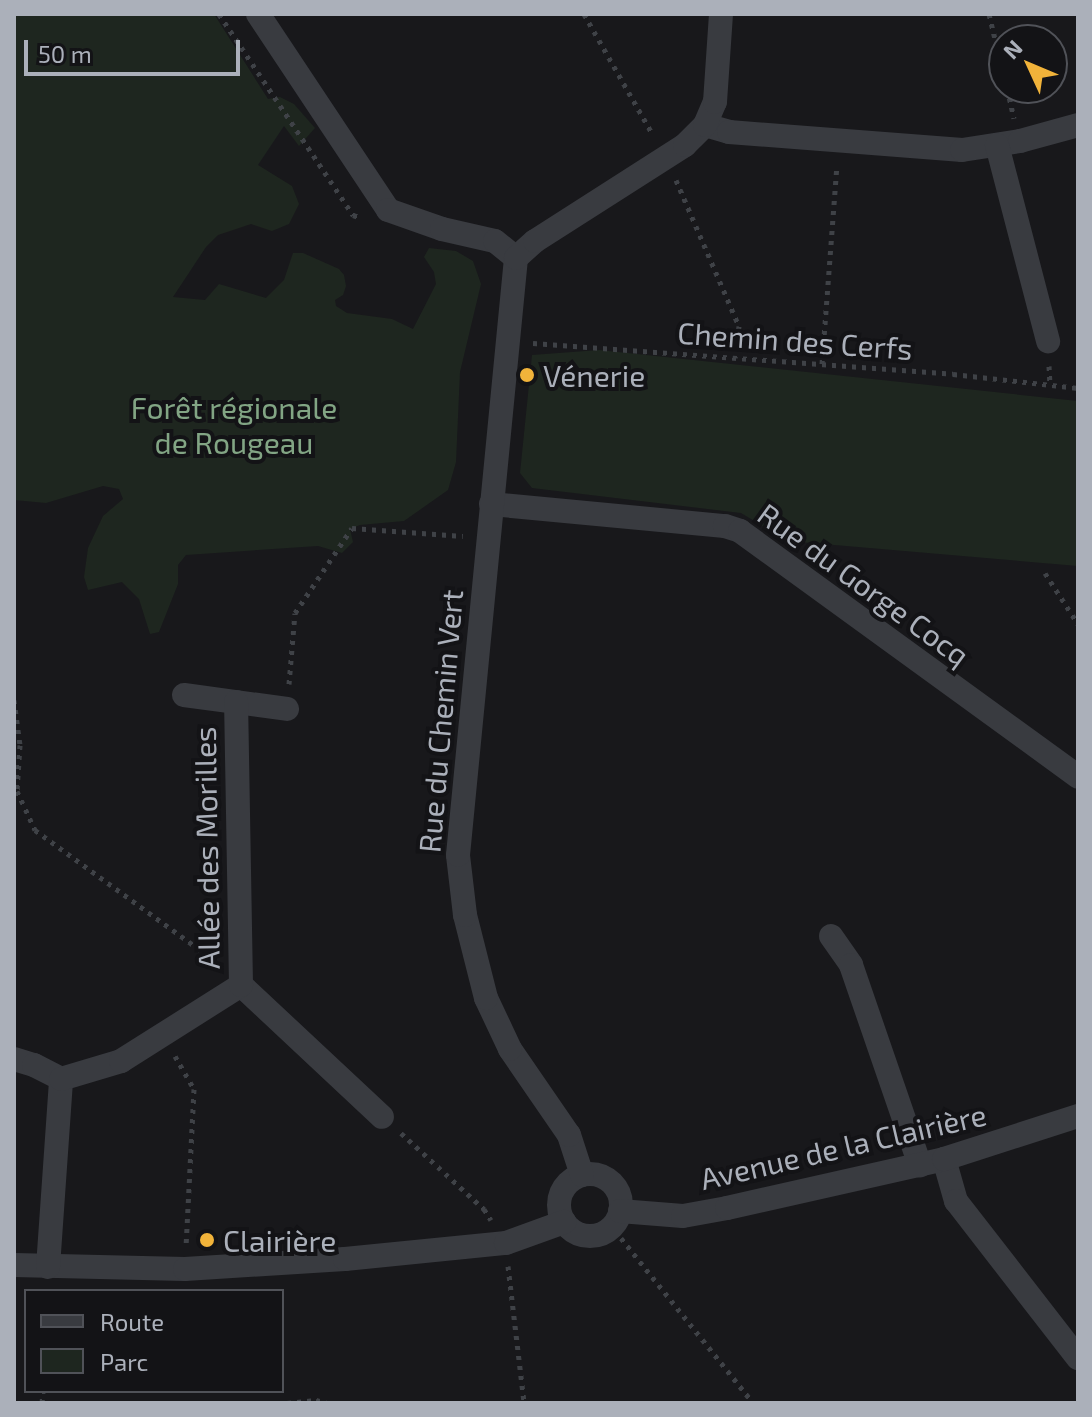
<!DOCTYPE html>
<meta charset="utf-8">
<style>
body{margin:0}
#map{position:relative;width:1092px;height:1417px;overflow:hidden;background:#18181b;font-family:"Exo 2",sans-serif}
div>[style]{position:absolute}
.green>*{inset:0;background:#1e261f}
.path>*{height:5px;margin-top:-2.5px;transform-origin:0;background:repeating-linear-gradient(90deg,#3f4247 0 4px,transparent 0 10px)}
.street>*{height:24px;margin:-12px;padding:0 12px;transform-origin:12px;border-radius:12px;background:#393b40}
.street>.ring{margin:-12px;padding:0;box-sizing:content-box;background:none;border:24px solid #393b40;border-radius:50%}
.dots>*{width:22px;height:22px;translate:-50% -50%;box-sizing:border-box;border:4px solid #131316;border-radius:50%}
span{translate:-50% -50%;white-space:nowrap;text-align:center;line-height:1.15;-webkit-text-stroke:8px #131316;paint-order:stroke}
.street-label{font-size:30px;color:#abb0ba}
.poi-label{font-size:30px;color:#abb0ba}
.left{translate:0 -50%;text-align:left}
.park-label{font-size:30px;color:#82a584}
.frame{position:absolute;inset:0;border:16px solid #abb0ba;pointer-events:none}
.legend{position:absolute;left:24px;top:1289px;width:260px;height:104px;box-sizing:border-box;background:#131316;border:2px solid #505258;margin:0;padding:10px 14px;list-style:none;font-size:24px;color:#abb0ba}
.legend li{display:flex;align-items:center;gap:16px;height:40px}
.legend b{width:40px;border:2px solid #505258}
.north{position:absolute;left:988px;top:24px;width:80px;height:80px;box-sizing:border-box;background:#131316;border:2px solid #505258;border-radius:50%;rotate:314deg;font-size:22px;font-weight:700;line-height:32px;text-align:center;color:#abb0ba}
.north::after{content:'';display:block;margin:auto;width:28px;height:36px;background:#f1b33a;clip-path:polygon(50% 0,100% 100%,50% 72%,0 100%)}
.scale{position:absolute;left:24px;top:40px;width:216px;height:36px;box-sizing:border-box;border:4px solid #abb0ba;border-top:0;padding-left:10px;font-size:24px;line-height:28px;white-space:nowrap;color:#abb0ba;-webkit-text-stroke:6px #131316;paint-order:stroke}
</style>
<div id="map">
<div class="green">
<i style="clip-path:polygon(14px 14px,214px 14px,268px 99px,280px 97px,294px 104px,315px 128px,299px 146px,284px 126px,258px 165px,292px 186px,299px 204px,289px 224px,272px 231px,251px 224px,218px 235px,206px 247px,173px 297px,205px 300px,219px 284px,266px 298px,284px 280px,293px 253px,303px 253px,339px 269px,344px 275px,346px 286px,343px 295px,335px 300px,336px 306px,347px 313px,392px 319px,413px 329px,436px 284px,434px 272px,424px 257px,429px 248px,456px 251px,473px 261px,481px 284px,460px 372px,456px 462px,448px 490px,404px 521px,360px 525px,350px 529px,353px 542px,342px 553px,318px 546px,186px 555px,178px 565px,178px 584px,159px 632px,150px 634px,139px 599px,122px 582px,88px 590px,84px 577px,88px 548px,103px 516px,123px 499px,119px 489px,103px 486px,46px 503px,14px 500px)"></i>
<i style="clip-path:polygon(599px 350px,1078px 401px,1078px 566px,788px 541px,741px 513px,532px 488px,520px 473px,532px 355px)"></i>
</div>
<div class="path">
<i style="left:219px;top:14px;width:242px;rotate:56.3deg"></i>
<i style="left:353px;top:215px;width:9px;rotate:18deg"></i>
<i style="left:584px;top:14px;width:139px;rotate:60.3deg"></i>
<i style="left:989px;top:14px;width:64px;rotate:76.4deg"></i>
<i style="left:1007px;top:88px;width:31px;rotate:77deg"></i>
<i style="left:676px;top:180px;width:159px;rotate:66.7deg"></i>
<i style="left:739px;top:326px;width:32px;rotate:97deg"></i>
<i style="left:533px;top:343px;width:421px;rotate:4.2deg"></i>
<i style="left:953px;top:374px;width:126px;rotate:6.4deg"></i>
<i style="left:822px;top:364px;width:199px;rotate:-85.7deg"></i>
<i style="left:1049px;top:366px;width:19px;rotate:87deg"></i>
<i style="left:1045px;top:573px;width:61px;rotate:57.1deg"></i>
<i style="left:289px;top:684px;width:71px;rotate:-85.2deg"></i>
<i style="left:295px;top:613px;width:102px;rotate:-56.2deg"></i>
<i style="left:352px;top:528px;width:111px;rotate:4.1deg"></i>
<i style="left:14px;top:700px;width:45px;rotate:82.4deg"></i>
<i style="left:20px;top:745px;width:46px;rotate:93.7deg"></i>
<i style="left:17px;top:791px;width:43px;rotate:65.2deg"></i>
<i style="left:35px;top:830px;width:225px;rotate:36deg"></i>
<i style="left:175px;top:1056px;width:38px;rotate:60deg"></i>
<i style="left:194px;top:1089px;width:156px;rotate:92.9deg"></i>
<i style="left:401px;top:1133px;width:113px;rotate:42.5deg"></i>
<i style="left:484px;top:1209px;width:13px;rotate:58deg"></i>
<i style="left:621px;top:1238px;width:211px;rotate:51.3deg"></i>
<i style="left:508px;top:1266px;width:138px;rotate:83.3deg"></i>
<i style="left:42px;top:1403px;width:12px;rotate:-85deg"></i>
<i style="left:287px;top:1403px;width:29px;rotate:-6deg"></i>
<i style="left:316px;top:1400px;width:11px;rotate:15deg"></i>
</div>
<div class="street">
<i style="left:258px;top:14px;width:235px;rotate:56.4deg"></i>
<i style="left:388px;top:210px;width:57px;rotate:19.4deg"></i>
<i style="left:442px;top:229px;width:54px;rotate:12.8deg"></i>
<i style="left:495px;top:241px;width:27px;rotate:39deg"></i>
<i style="left:705px;top:125px;width:25px;rotate:16deg"></i>
<i style="left:729px;top:132px;width:234px;rotate:4.4deg"></i>
<i style="left:962px;top:150px;width:59px;rotate:-8.8deg"></i>
<i style="left:1020px;top:141px;width:60px;rotate:-15.4deg"></i>
<i style="left:997px;top:145px;width:203px;rotate:75.4deg"></i>
<i style="left:491px;top:504px;width:235px;rotate:5.4deg"></i>
<i style="left:725px;top:526px;width:16px;rotate:18deg"></i>
<i style="left:740px;top:531px;width:418px;rotate:36deg"></i>
<i style="left:184px;top:695px;width:104px;rotate:7.7deg"></i>
<i style="left:831px;top:936px;width:35px;rotate:55deg"></i>
<i style="left:851px;top:965px;width:212px;rotate:71deg"></i>
<i style="left:241px;top:985px;width:193px;rotate:43.1deg"></i>
<i style="left:14px;top:1059px;width:21px;rotate:17deg"></i>
<i style="left:34px;top:1065px;width:30px;rotate:27deg"></i>
<i style="left:944px;top:1159px;width:44px;rotate:74.1deg"></i>
<i style="left:956px;top:1201px;width:199px;rotate:52.2deg"></i>
<i class="ring" style="left:559px;top:1174px;width:38px;height:38px"></i>
<i style="left:582px;top:1175px;width:42px;rotate:-108deg"></i>
<i style="left:569px;top:1135px;width:104px;rotate:-124.5deg"></i>
<i style="left:510px;top:1049px;width:56px;rotate:-115.2deg"></i>
<i style="left:486px;top:998px;width:86px;rotate:-104.2deg"></i>
<i style="left:465px;top:915px;width:60px;rotate:-96.7deg"></i>
<i style="left:458px;top:855px;width:600px;rotate:-84.45deg"></i>
<i style="left:516px;top:258px;width:25px;rotate:-42deg"></i>
<i style="left:535px;top:241px;width:178px;rotate:-32.6deg"></i>
<i style="left:685px;top:145px;width:28px;rotate:-45deg"></i>
<i style="left:705px;top:125px;width:25px;rotate:-67deg"></i>
<i style="left:715px;top:102px;width:88px;rotate:-86.1deg"></i>
<i style="left:620px;top:1211px;width:63px;rotate:4.5deg"></i>
<i style="left:683px;top:1216px;width:45px;rotate:-10.3deg"></i>
<i style="left:727px;top:1208px;width:222px;rotate:-12.7deg"></i>
<i style="left:944px;top:1159px;width:141px;rotate:-17.8deg"></i>
<i style="left:14px;top:1265px;width:171px;rotate:1.3deg"></i>
<i style="left:185px;top:1269px;width:160px;rotate:-3.6deg"></i>
<i style="left:345px;top:1259px;width:162px;rotate:-5.7deg"></i>
<i style="left:506px;top:1243px;width:62px;rotate:-19.9deg"></i>
<i style="left:48px;top:1267px;width:188px;rotate:-86deg"></i>
<i style="left:61px;top:1079px;width:63px;rotate:-16.7deg"></i>
<i style="left:121px;top:1061px;width:142px;rotate:-32.3deg"></i>
<i style="left:241px;top:985px;width:283px;rotate:-91deg"></i>
</div>
<div class="dots">
<i style="left:527px;top:375px;background:#f1b33a"></i>
<i style="left:207px;top:1240px;background:#f1b33a"></i>
</div>
<div class="street-label">
<span style="left:795px;top:340px;rotate:4deg">Chemin des Cerfs</span>
<span style="left:864px;top:584px;rotate:36deg">Rue du Gorge Cocq</span>
<span style="left:440px;top:721px;rotate:-85deg">Rue du Chemin Vert</span>
<span style="left:206px;top:848px;rotate:-91deg">Allée des Morilles</span>
<span style="left:843px;top:1146px;rotate:-13deg">Avenue de la Clairière</span>
</div>
<div class="poi-label">
<span class="left" style="left:543px;top:375px">Vénerie</span>
<span class="left" style="left:223px;top:1240px">Clairière</span>
</div>
<div class="park-label">
<span style="left:234px;top:424px">Forêt régionale<br>de Rougeau</span>
</div>
<div class="frame"></div>
<ul class="legend">
<li><b style="height:10px;background:#393b40"></b>Route</li>
<li><b style="height:22px;background:#1e261f"></b>Parc</li>
</ul>
<div class="north">N</div>
<div class="scale">50 m</div>
</div>
